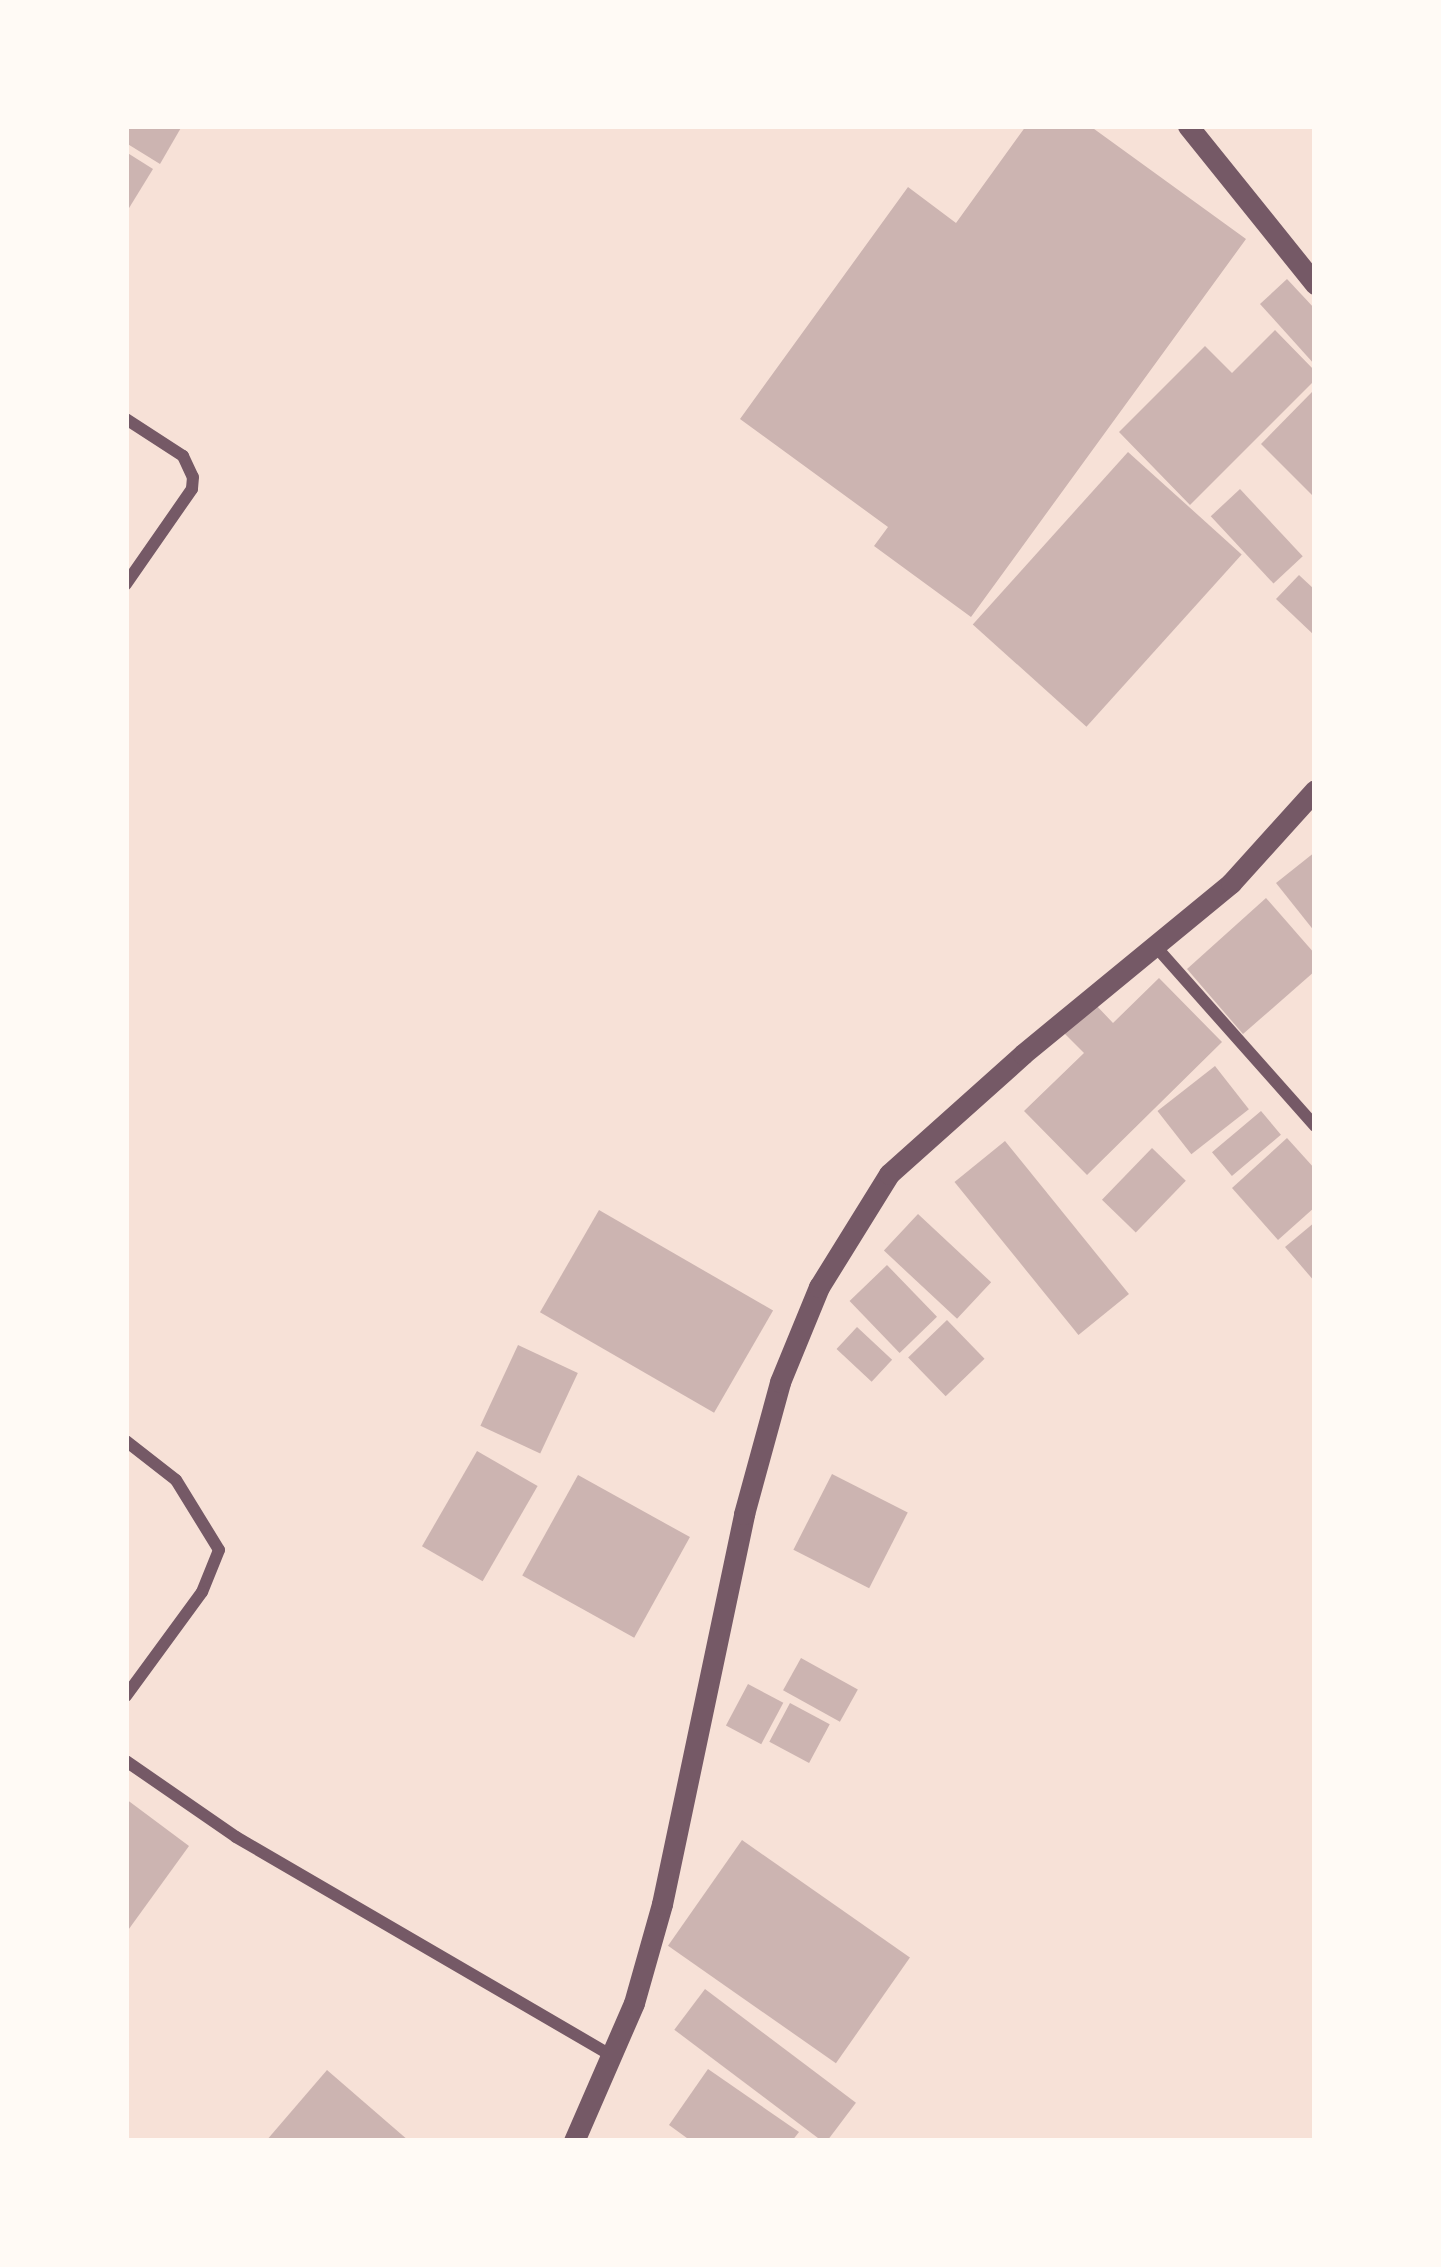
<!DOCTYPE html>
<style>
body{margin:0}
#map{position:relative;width:1441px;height:2267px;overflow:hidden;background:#f7e1d7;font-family:"Alegreya Sans",sans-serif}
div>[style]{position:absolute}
.building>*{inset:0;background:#ccb4b1;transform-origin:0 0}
.minor>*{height:12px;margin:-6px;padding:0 6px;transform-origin:6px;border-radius:6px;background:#755966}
.tertiary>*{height:21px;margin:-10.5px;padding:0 10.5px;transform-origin:10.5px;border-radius:10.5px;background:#755966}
span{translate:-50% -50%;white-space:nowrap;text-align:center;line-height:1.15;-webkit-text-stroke:10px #fffaf5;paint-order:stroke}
.frame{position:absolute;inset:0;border:129px solid #fffaf5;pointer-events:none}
</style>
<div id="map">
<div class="building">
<i style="clip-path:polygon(126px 126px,182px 126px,160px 164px,126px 143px)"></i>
<i style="clip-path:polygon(1026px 126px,1090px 126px,1246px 239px,971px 617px,874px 546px,888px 527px,740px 419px,908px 187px,956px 223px)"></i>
<i style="clip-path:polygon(126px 152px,153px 169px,126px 213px)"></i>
<i style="clip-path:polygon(1287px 279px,1315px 309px,1315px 365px,1260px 304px)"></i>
<i style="clip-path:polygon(1275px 330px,1315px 371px,1315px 380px,1190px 505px,1119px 432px,1205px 346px,1232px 373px)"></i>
<i style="clip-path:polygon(1312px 392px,1315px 395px,1315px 498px,1261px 444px)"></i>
<i style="left:1128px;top:452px;width:153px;height:232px;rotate:42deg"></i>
<i style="left:1240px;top:489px;width:92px;height:40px;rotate:47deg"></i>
<i style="clip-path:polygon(1299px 575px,1315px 590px,1315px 636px,1276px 599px)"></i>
<i style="clip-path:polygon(1315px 852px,1315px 932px,1276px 883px)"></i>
<i style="clip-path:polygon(1266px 898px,1315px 954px,1315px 971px,1243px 1034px,1187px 969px)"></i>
<i style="clip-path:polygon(1159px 978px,1222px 1042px,1087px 1175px,1024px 1111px,1084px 1053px,1064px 1033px,1094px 1003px,1113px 1023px)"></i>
<i style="left:1215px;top:1066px;width:55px;height:73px;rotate:52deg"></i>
<i style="left:1261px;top:1111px;width:31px;height:64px;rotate:50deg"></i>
<i style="clip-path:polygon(1287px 1138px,1315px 1169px,1315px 1207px,1278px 1240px,1232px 1188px)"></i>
<i style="left:1005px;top:1141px;width:197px;height:65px;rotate:51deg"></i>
<i style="left:1152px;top:1148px;width:47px;height:72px;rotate:44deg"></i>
<i style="left:599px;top:1210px;width:201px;height:118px;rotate:30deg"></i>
<i style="left:918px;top:1214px;width:100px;height:50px;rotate:43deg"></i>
<i style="clip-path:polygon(1315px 1222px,1315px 1282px,1285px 1247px)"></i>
<i style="left:887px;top:1265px;width:72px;height:52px;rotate:46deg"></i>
<i style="left:947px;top:1320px;width:54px;height:54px;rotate:46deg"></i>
<i style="left:857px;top:1327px;width:48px;height:30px;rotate:43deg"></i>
<i style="left:518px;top:1345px;width:66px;height:89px;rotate:25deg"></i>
<i style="left:477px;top:1451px;width:70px;height:110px;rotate:30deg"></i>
<i style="left:832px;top:1474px;width:85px;height:85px;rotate:27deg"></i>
<i style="left:578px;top:1475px;width:128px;height:115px;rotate:29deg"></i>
<i style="left:801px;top:1658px;width:65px;height:37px;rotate:29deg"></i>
<i style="left:748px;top:1684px;width:40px;height:47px;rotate:28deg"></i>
<i style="left:790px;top:1703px;width:45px;height:44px;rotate:28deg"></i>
<i style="clip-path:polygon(126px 1799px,189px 1846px,126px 1933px)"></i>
<i style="left:742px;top:1840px;width:205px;height:129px;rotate:35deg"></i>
<i style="left:705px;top:1989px;width:189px;height:51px;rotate:37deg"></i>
<i style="clip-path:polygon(708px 2069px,799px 2132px,792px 2141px,691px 2141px,669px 2125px)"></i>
<i style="clip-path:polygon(327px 2070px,409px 2141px,266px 2141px)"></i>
</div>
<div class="minor">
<i style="left:126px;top:419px;width:68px;rotate:33deg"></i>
<i style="left:183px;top:456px;width:23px;rotate:65deg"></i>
<i style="left:193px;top:477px;width:12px;rotate:95deg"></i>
<i style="left:192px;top:489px;width:116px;rotate:124.8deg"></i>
<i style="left:1157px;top:948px;width:238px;rotate:48.4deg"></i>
<i style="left:126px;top:1441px;width:63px;rotate:38deg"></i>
<i style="left:176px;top:1480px;width:82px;rotate:58.4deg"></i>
<i style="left:219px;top:1550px;width:45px;rotate:112deg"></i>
<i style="left:202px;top:1592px;width:129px;rotate:126.2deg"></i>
<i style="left:126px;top:1761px;width:134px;rotate:34.6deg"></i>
<i style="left:236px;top:1837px;width:435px;rotate:30.2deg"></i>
</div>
<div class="tertiary">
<i style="left:1188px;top:126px;width:203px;rotate:51.2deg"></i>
<i style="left:574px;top:2141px;width:150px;rotate:-66.5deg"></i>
<i style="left:634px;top:2003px;width:103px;rotate:-74.2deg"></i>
<i style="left:662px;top:1904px;width:399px;rotate:-78.1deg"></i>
<i style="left:744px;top:1514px;width:137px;rotate:-74.7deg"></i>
<i style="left:780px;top:1382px;width:103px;rotate:-67.7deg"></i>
<i style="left:819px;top:1287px;width:133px;rotate:-58.2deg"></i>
<i style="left:889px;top:1174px;width:180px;rotate:-41.8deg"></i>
<i style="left:1023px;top:1054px;width:269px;rotate:-39.4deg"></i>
<i style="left:1231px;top:883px;width:125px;rotate:-47.9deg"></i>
</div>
<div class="frame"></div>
</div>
